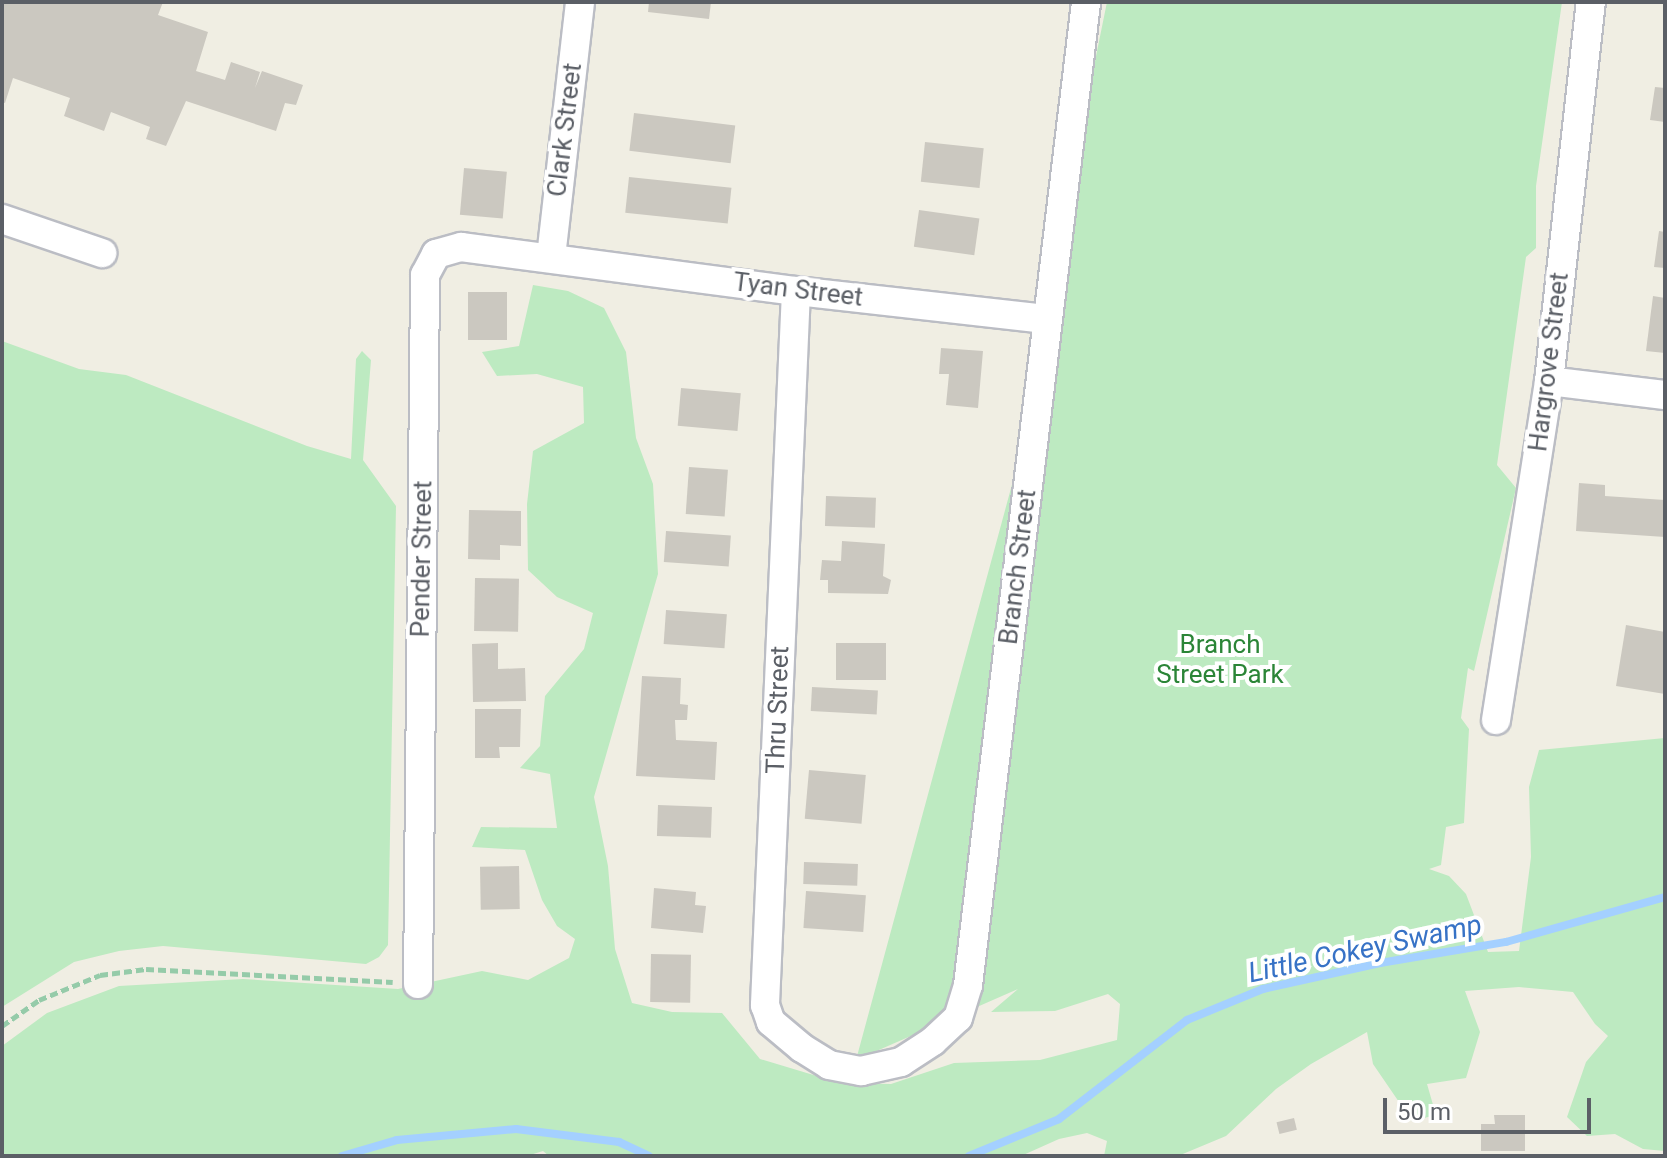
<!DOCTYPE html>
<style>
body{margin:0}
#map{position:relative;width:1667px;height:1158px;overflow:hidden;background:#f0eee3;font-family:Roboto,sans-serif}
div>[style]{position:absolute}
.green>*{inset:0;background:#bdeac1}
.stream>*{height:8px;margin:-4px;padding:0 4px;transform-origin:4px;border-radius:4px;background:#a4d0ff}
.building>*{inset:0;background:#cbc8c0;transform-origin:0 0}
.path>*{height:5px;margin-top:-2.5px;transform-origin:0;background:repeating-linear-gradient(90deg,#95cba9 0 8px,transparent 0 12px)}
.roads{filter:drop-shadow(2px 0 #bbbdc4) drop-shadow(-2px 0 #bbbdc4) drop-shadow(0 2px #bbbdc4) drop-shadow(0 -2px #bbbdc4)}
.minor>*{height:28px;margin:-14px;padding:0 14px;transform-origin:14px;border-radius:14px;background:#fff}
span{translate:-50% -50%;white-space:nowrap;text-align:center;line-height:1.15;-webkit-text-stroke:8px #fff;paint-order:stroke}
.street-label{font-size:26px;color:#5b5f66}
.park-label{font-size:26px;color:#2b8537}
.water-label{font-size:28px;color:#3772c6;font-style:italic}
.frame{position:absolute;inset:0;border:4px solid #5b5f66;pointer-events:none}
.scale{position:absolute;left:1383px;top:1098px;width:208px;height:36px;box-sizing:border-box;border:4px solid #5b5f66;border-top:0;padding-left:10px;font-size:24px;line-height:28px;white-space:nowrap;color:#5b5f66;-webkit-text-stroke:6px #fff;paint-order:stroke}
</style>
<div id="map">
<div class="green">
<i style="clip-path:polygon(1107px 2px,1562px 2px,1536px 186px,1536px 248px,1526px 257px,1497px 465px,1516px 488px,1474px 671px,1468px 668px,1461px 718px,1469px 729px,1464px 823px,1446px 827px,1441px 865px,1429px 869px,1449px 876px,1466px 894px,1488px 952px,1519px 951px,1531px 857px,1529px 787px,1539px 750px,1665px 738px,1665px 1151px,1643px 1149px,1615px 1134px,1587px 1136px,1567px 1117px,1586px 1062px,1608px 1036px,1595px 1024px,1573px 992px,1519px 987px,1465px 991px,1480px 1032px,1466px 1078px,1427px 1084px,1436px 1115px,1412px 1121px,1373px 1064px,1367px 1032px,1311px 1064px,1276px 1089px,1226px 1136px,1178px 1156px,1104px 1156px,1107px 1141px,1087px 1133px,1059px 1139px,1021px 1156px,549px 1156px,543px 1151px,527px 1156px,2px 1156px,2px 1046px,47px 1013px,119px 986px,243px 979px,398px 989px,482px 971px,528px 980px,569px 958px,575px 939px,557px 926px,542px 900px,525px 850px,472px 847px,481px 827px,557px 828px,550px 774px,520px 768px,540px 746px,545px 696px,584px 649px,593px 613px,557px 597px,528px 570px,527px 504px,533px 451px,584px 423px,583px 387px,537px 374px,497px 376px,482px 352px,519px 346px,533px 285px,568px 291px,604px 308px,626px 352px,636px 438px,653px 484px,658px 574px,594px 797px,608px 866px,615px 949px,632px 1003px,672px 1012px,722px 1013px,760px 1059px,840px 1083px,891px 1084px,954px 1063px,1040px 1060px,1117px 1040px,1120px 1004px,1108px 994px,1055px 1011px,991px 1012px,1018px 989px,856px 1060px,1065px 289px,1068px 194px)"></i>
<i style="clip-path:polygon(2px 341px,79px 369px,126px 375px,307px 446px,351px 459px,356px 359px,362px 351px,371px 360px,363px 460px,396px 506px,388px 945px,379px 957px,366px 964px,163px 946px,119px 951px,74px 962px,2px 1007px)"></i>
</div>
<div class="stream">
<i style="left:342px;top:1156px;width:57px;rotate:-16.2deg"></i>
<i style="left:397px;top:1140px;width:120px;rotate:-5.3deg"></i>
<i style="left:516px;top:1129px;width:104px;rotate:7.2deg"></i>
<i style="left:619px;top:1142px;width:33px;rotate:25deg"></i>
<i style="left:969px;top:1156px;width:97px;rotate:-22.3deg"></i>
<i style="left:1059px;top:1119px;width:162px;rotate:-37.7deg"></i>
<i style="left:1187px;top:1020px;width:82px;rotate:-22.2deg"></i>
<i style="left:1263px;top:989px;width:120px;rotate:-12.5deg"></i>
<i style="left:1380px;top:963px;width:128px;rotate:-9.5deg"></i>
<i style="left:1506px;top:942px;width:165px;rotate:-15.8deg"></i>
</div>
<div class="building">
<i style="clip-path:polygon(2px 2px,163px 2px,158px 15px,208px 32px,196px 71px,225px 80px,231px 62px,260px 72px,255px 88px,262px 71px,303px 85px,296px 105px,285px 103px,276px 131px,186px 101px,166px 146px,146px 139px,150px 127px,111px 112px,104px 131px,64px 116px,70px 98px,13px 78px,5px 103px,2px 102px)"></i>
<i style="clip-path:polygon(649px 2px,711px 2px,709px 19px,648px 12px)"></i>
<i style="clip-path:polygon(1655px 87px,1665px 88px,1665px 122px,1650px 120px)"></i>
<i style="left:634px;top:113px;width:102px;height:38px;rotate:7deg"></i>
<i style="left:925px;top:142px;width:59px;height:40px;rotate:6deg"></i>
<i style="left:464px;top:168px;width:43px;height:47px;rotate:5deg"></i>
<i style="left:629px;top:177px;width:103px;height:36px;rotate:6deg"></i>
<i style="left:919px;top:210px;width:61px;height:37px;rotate:8deg"></i>
<i style="clip-path:polygon(1659px 231px,1665px 232px,1665px 268px,1654px 267px)"></i>
<i style="left:468px;top:292px;width:39px;height:48px"></i>
<i style="clip-path:polygon(1653px 296px,1665px 298px,1665px 353px,1646px 351px)"></i>
<i style="clip-path:polygon(941px 348px,983px 351px,978px 408px,946px 405px,949px 374px,939px 374px)"></i>
<i style="left:681px;top:388px;width:60px;height:38px;rotate:5deg"></i>
<i style="left:689px;top:467px;width:39px;height:47px;rotate:4deg"></i>
<i style="clip-path:polygon(1579px 483px,1605px 485px,1605px 496px,1665px 500px,1665px 537px,1576px 531px)"></i>
<i style="left:826px;top:496px;width:50px;height:30px;rotate:2deg"></i>
<i style="clip-path:polygon(469px 510px,521px 511px,521px 546px,500px 545px,500px 560px,468px 559px)"></i>
<i style="left:666px;top:531px;width:65px;height:31px;rotate:4deg"></i>
<i style="clip-path:polygon(842px 541px,885px 544px,883px 576px,891px 580px,888px 594px,828px 593px,828px 580px,820px 580px,822px 560px,841px 561px)"></i>
<i style="left:475px;top:578px;width:44px;height:53px;rotate:1deg"></i>
<i style="left:666px;top:610px;width:61px;height:34px;rotate:4deg"></i>
<i style="clip-path:polygon(1626px 625px,1665px 632px,1665px 694px,1616px 686px)"></i>
<i style="clip-path:polygon(498px 643px,498px 669px,525px 668px,526px 701px,473px 702px,472px 644px)"></i>
<i style="left:836px;top:643px;width:50px;height:37px"></i>
<i style="clip-path:polygon(642px 676px,681px 678px,680px 704px,688px 705px,687px 720px,675px 720px,676px 740px,717px 742px,715px 780px,636px 776px)"></i>
<i style="left:812px;top:687px;width:66px;height:24px;rotate:3deg"></i>
<i style="clip-path:polygon(475px 709px,521px 709px,520px 747px,499px 747px,500px 758px,475px 758px)"></i>
<i style="left:809px;top:770px;width:57px;height:49px;rotate:5deg"></i>
<i style="left:658px;top:805px;width:54px;height:31px;rotate:2deg"></i>
<i style="left:804px;top:862px;width:54px;height:22px;rotate:2deg"></i>
<i style="left:519px;top:866px;width:43px;height:39px;rotate:89deg"></i>
<i style="clip-path:polygon(654px 888px,696px 892px,695px 905px,706px 906px,703px 933px,651px 928px)"></i>
<i style="left:806px;top:891px;width:60px;height:37px;rotate:4deg"></i>
<i style="left:651px;top:954px;width:40px;height:48px;rotate:1deg"></i>
<i style="clip-path:polygon(1494px 1115px,1525px 1115px,1525px 1151px,1481px 1151px,1481px 1124px,1495px 1124px)"></i>
<i style="left:1294px;top:1118px;width:12px;height:18px;rotate:76deg"></i>
</div>
<div class="path">
<i style="left:2px;top:1026px;width:45px;rotate:-35.1deg"></i>
<i style="left:39px;top:1000px;width:66px;rotate:-22.3deg"></i>
<i style="left:100px;top:975px;width:46px;rotate:-7.4deg"></i>
<i style="left:146px;top:969px;width:247px;rotate:3deg"></i>
</div>
<div class="roads">
<div class="minor">
<i style="left:2px;top:219px;width:106px;rotate:18.8deg"></i>
<i style="left:551px;top:257px;width:257px;rotate:-83.5deg"></i>
<i style="left:796px;top:291px;width:715px;rotate:92.49deg"></i>
<i style="left:765px;top:1005px;width:18px;rotate:71deg"></i>
<i style="left:771px;top:1022px;width:40px;rotate:40deg"></i>
<i style="left:802px;top:1048px;width:32px;rotate:32deg"></i>
<i style="left:829px;top:1065px;width:33px;rotate:11deg"></i>
<i style="left:861px;top:1071px;width:41px;rotate:-12.7deg"></i>
<i style="left:901px;top:1062px;width:38px;rotate:-33deg"></i>
<i style="left:933px;top:1041px;width:34px;rotate:-43deg"></i>
<i style="left:958px;top:1018px;width:34px;rotate:-73deg"></i>
<i style="left:968px;top:985px;width:990px;rotate:-83.15deg"></i>
<i style="left:1549px;top:381px;width:117px;rotate:6.9deg"></i>
<i style="left:1496px;top:720px;width:343px;rotate:-81.1deg"></i>
<i style="left:1549px;top:381px;width:381px;rotate:-83.7deg"></i>
<i style="left:418px;top:984px;width:709px;rotate:-89.43deg"></i>
<i style="left:425px;top:275px;width:24px;rotate:-62deg"></i>
<i style="left:436px;top:254px;width:26px;rotate:-16deg"></i>
<i style="left:461px;top:247px;width:338px;rotate:7.5deg"></i>
<i style="left:796px;top:291px;width:253px;rotate:6.4deg"></i>
</div>
</div>
<div class="street-label">
<span style="left:565px;top:130px;rotate:-83deg">Clark Street</span>
<span style="left:798px;top:290px;rotate:7deg">Tyan Street</span>
<span style="left:1549px;top:362px;rotate:-83deg">Hargrove Street</span>
<span style="left:422px;top:559px;rotate:-89deg">Pender Street</span>
<span style="left:1018px;top:567px;rotate:-83deg">Branch Street</span>
<span style="left:778px;top:710px;rotate:-88deg">Thru Street</span>
</div>
<div class="park-label">
<span style="left:1220px;top:660px">Branch<br>Street Park</span>
</div>
<div class="water-label">
<span style="left:1365px;top:949px;rotate:-12deg">Little Cokey Swamp</span>
</div>
<div class="frame"></div>
<div class="scale">50 m</div>
</div>
